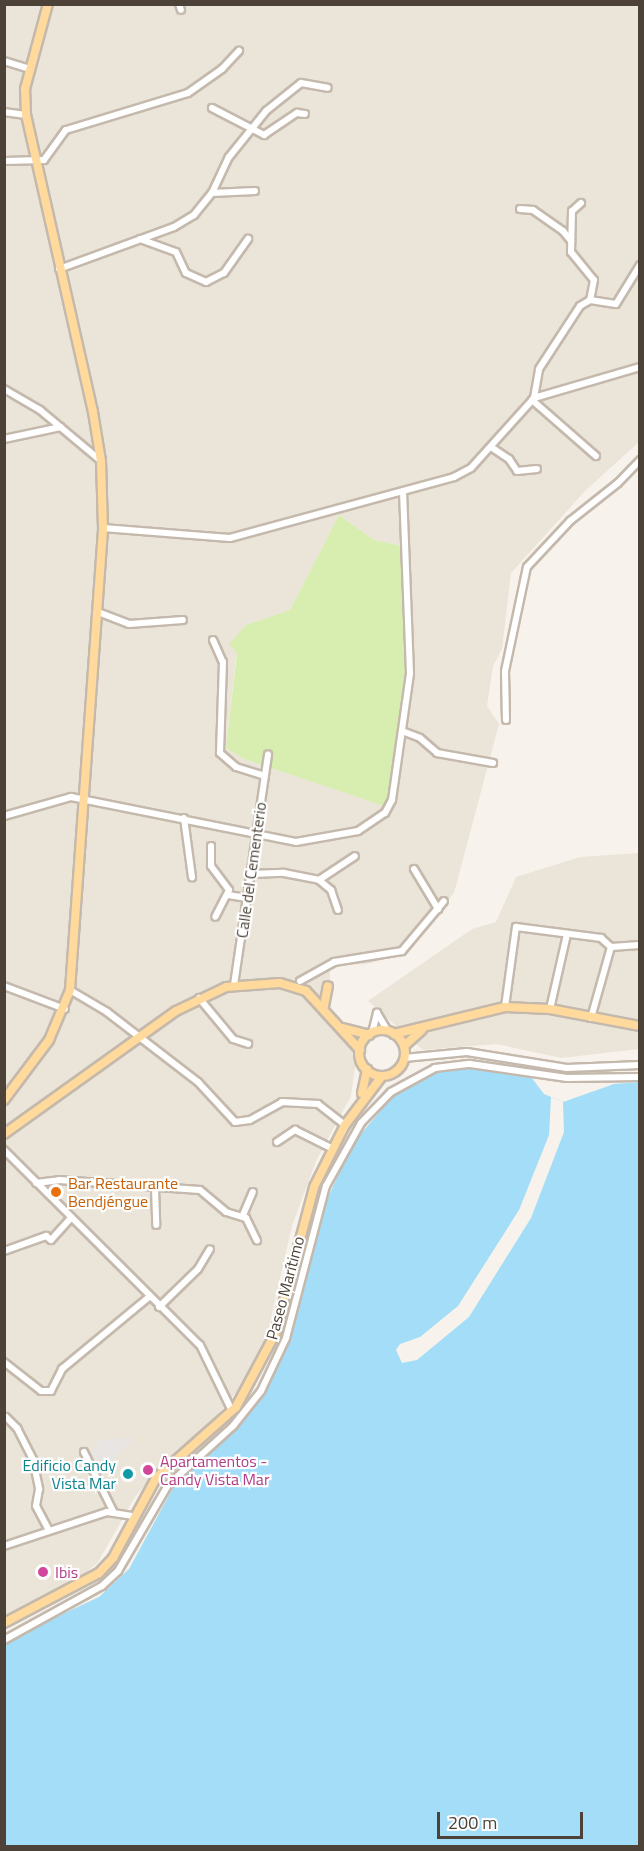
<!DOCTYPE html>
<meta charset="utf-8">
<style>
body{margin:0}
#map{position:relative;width:644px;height:1851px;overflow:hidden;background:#f7f2eb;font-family:"Titillium Web",sans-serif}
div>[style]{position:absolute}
.residential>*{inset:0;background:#ebe4d8}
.green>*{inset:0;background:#d8eeb0}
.parking>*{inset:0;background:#e8e5e2}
.water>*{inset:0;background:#a3ddf8}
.pier>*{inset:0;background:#f7f2eb}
.roads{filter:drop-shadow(2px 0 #c4b9ac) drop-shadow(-2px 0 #c4b9ac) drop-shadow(0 2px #c4b9ac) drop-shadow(0 -2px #c4b9ac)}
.minor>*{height:6px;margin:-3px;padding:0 3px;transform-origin:3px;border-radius:3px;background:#fff}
.major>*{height:8px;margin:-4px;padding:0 4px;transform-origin:4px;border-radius:4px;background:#ffda9c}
.major>.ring{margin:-4px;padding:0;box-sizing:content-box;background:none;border:8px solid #ffda9c;border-radius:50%}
.dots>*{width:16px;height:16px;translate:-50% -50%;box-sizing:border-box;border:3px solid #fff;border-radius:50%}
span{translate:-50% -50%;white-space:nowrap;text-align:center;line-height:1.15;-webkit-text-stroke:4.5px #fff;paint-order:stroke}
.street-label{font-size:16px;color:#4c4237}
.food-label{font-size:16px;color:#c56008}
.left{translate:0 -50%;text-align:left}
.hotel-label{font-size:16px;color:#b23c85}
.culture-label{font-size:16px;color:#0d838f}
.right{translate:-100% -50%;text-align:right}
.frame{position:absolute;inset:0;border:6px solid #4c4237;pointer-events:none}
.scale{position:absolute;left:437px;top:1812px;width:146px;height:27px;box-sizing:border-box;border:3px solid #4c4237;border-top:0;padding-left:8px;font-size:18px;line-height:21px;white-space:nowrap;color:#4c4237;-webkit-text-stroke:4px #fff;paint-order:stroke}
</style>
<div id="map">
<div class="residential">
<i style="clip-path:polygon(evenodd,4px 5px,640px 5px,639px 442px,585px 491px,511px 573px,502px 649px,493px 666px,487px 706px,499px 724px,454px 893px,400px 955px,367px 964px,330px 966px,330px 1009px,357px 1052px,351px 1096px,316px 1161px,292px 1226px,265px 1344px,244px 1383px,207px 1427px,164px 1462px,135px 1497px,98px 1562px,82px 1576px,5px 1615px,4px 5px,339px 515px,374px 540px,402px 546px,388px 803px,381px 804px,244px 759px,226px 748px,236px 657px,246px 625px,290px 610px,339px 515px)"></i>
<i style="clip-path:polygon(639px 853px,639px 1049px,561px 1058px,497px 1044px,423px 1050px,368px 1001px,472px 929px,496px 922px,516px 877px,580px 857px)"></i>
</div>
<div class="green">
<i style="clip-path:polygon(339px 515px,374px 540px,402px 546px,407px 662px,392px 785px,388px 803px,381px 805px,244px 759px,226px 748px,237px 653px,229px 644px,246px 625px,290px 610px)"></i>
</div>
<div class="parking">
<i style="clip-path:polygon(132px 1437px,131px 1442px,99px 1479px,88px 1453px,100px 1440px)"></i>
</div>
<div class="water">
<i style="clip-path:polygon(459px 1067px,531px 1077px,544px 1094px,563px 1102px,614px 1084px,639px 1082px,639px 1846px,5px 1846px,4px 1647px,18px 1635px,99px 1597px,129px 1569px,174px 1486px,240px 1426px,269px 1385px,290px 1338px,323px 1208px,353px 1143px,395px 1094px,430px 1074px)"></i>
</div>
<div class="pier">
<i style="clip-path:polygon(551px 1097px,563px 1102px,564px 1132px,531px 1218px,469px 1317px,417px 1360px,402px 1363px,396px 1350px,400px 1344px,420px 1337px,458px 1306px,519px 1210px,549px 1135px)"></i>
</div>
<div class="roads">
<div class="minor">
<i style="left:179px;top:4px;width:6px;rotate:72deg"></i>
<i style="left:4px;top:61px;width:27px;rotate:17deg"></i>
<i style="left:212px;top:108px;width:59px;rotate:27.4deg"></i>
<i style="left:264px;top:135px;width:40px;rotate:-34deg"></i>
<i style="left:297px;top:113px;width:8px;rotate:7deg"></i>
<i style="left:4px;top:112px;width:22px;rotate:8deg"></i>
<i style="left:4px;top:161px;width:40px;rotate:-1.4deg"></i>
<i style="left:44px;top:160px;width:37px;rotate:-54deg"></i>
<i style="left:66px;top:130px;width:127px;rotate:-16.9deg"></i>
<i style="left:188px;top:93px;width:42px;rotate:-35.2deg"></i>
<i style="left:222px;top:69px;width:25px;rotate:-47deg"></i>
<i style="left:212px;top:193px;width:43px;rotate:-2.7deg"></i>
<i style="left:581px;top:203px;width:12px;rotate:138deg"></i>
<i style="left:572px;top:211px;width:41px;rotate:91.4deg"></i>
<i style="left:571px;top:252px;width:36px;rotate:51deg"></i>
<i style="left:594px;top:280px;width:20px;rotate:101deg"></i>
<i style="left:520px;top:209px;width:13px;rotate:4deg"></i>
<i style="left:533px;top:210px;width:37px;rotate:35deg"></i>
<i style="left:563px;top:231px;width:13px;rotate:51deg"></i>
<i style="left:140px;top:239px;width:38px;rotate:20deg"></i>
<i style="left:176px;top:252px;width:23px;rotate:65deg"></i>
<i style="left:186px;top:273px;width:22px;rotate:24deg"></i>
<i style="left:206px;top:282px;width:20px;rotate:-27deg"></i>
<i style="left:224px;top:273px;width:42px;rotate:-54.8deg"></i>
<i style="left:59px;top:269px;width:122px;rotate:-20.1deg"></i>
<i style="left:174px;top:227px;width:23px;rotate:-31deg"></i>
<i style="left:194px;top:215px;width:28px;rotate:-51deg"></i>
<i style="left:212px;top:193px;width:40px;rotate:-65deg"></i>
<i style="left:229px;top:157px;width:59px;rotate:-51.2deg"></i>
<i style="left:266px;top:111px;width:45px;rotate:-38.7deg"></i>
<i style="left:301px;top:83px;width:27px;rotate:10deg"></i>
<i style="left:4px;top:389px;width:42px;rotate:30.3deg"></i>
<i style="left:40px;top:410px;width:80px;rotate:39.9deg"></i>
<i style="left:534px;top:398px;width:29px;rotate:-80deg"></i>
<i style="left:539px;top:369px;width:75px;rotate:-56.9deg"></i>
<i style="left:580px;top:306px;width:12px;rotate:-31deg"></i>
<i style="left:590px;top:300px;width:26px;rotate:9deg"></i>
<i style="left:616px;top:304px;width:46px;rotate:-58.4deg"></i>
<i style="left:532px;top:400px;width:85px;rotate:41.2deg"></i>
<i style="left:4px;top:439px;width:58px;rotate:-11.9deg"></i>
<i style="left:491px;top:447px;width:22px;rotate:34deg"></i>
<i style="left:509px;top:459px;width:14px;rotate:56deg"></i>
<i style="left:517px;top:471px;width:20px;rotate:-6deg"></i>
<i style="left:103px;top:528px;width:127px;rotate:4.5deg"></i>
<i style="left:230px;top:538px;width:232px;rotate:-15.2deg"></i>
<i style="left:454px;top:477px;width:19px;rotate:-28deg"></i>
<i style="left:471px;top:468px;width:94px;rotate:-48deg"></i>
<i style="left:534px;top:398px;width:110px;rotate:-16.3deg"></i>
<i style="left:98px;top:612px;width:33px;rotate:21deg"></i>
<i style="left:129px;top:624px;width:54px;rotate:-4.2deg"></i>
<i style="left:213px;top:640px;width:24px;rotate:66deg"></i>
<i style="left:223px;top:662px;width:91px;rotate:91.9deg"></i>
<i style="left:220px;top:753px;width:21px;rotate:41deg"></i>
<i style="left:236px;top:767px;width:30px;rotate:17deg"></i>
<i style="left:506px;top:720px;width:49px;rotate:-91.2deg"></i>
<i style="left:505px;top:671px;width:106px;rotate:-78.1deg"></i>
<i style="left:527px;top:567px;width:63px;rotate:-46.9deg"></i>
<i style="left:570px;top:521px;width:61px;rotate:-38.4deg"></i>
<i style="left:618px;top:483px;width:32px;rotate:-46deg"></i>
<i style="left:402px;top:731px;width:19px;rotate:21deg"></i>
<i style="left:420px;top:738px;width:23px;rotate:41deg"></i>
<i style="left:437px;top:753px;width:57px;rotate:10.1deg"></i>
<i style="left:4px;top:816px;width:70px;rotate:-15.8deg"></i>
<i style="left:71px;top:797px;width:229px;rotate:11.3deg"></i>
<i style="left:296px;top:842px;width:63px;rotate:-10.1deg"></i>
<i style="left:358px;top:831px;width:32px;rotate:-34deg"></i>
<i style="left:385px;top:813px;width:15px;rotate:-62deg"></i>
<i style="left:392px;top:800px;width:128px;rotate:-81.9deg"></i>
<i style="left:410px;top:673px;width:182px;rotate:-92.2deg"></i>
<i style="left:184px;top:818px;width:60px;rotate:82.3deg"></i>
<i style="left:211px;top:846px;width:20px;rotate:90deg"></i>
<i style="left:211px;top:866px;width:30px;rotate:53deg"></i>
<i style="left:229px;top:890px;width:30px;rotate:117deg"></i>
<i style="left:414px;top:869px;width:47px;rotate:59deg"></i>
<i style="left:250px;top:874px;width:34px;rotate:-2deg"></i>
<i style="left:284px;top:873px;width:36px;rotate:11deg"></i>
<i style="left:319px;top:880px;width:16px;rotate:40deg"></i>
<i style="left:331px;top:890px;width:21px;rotate:71deg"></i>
<i style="left:319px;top:880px;width:43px;rotate:-33.7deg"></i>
<i style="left:228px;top:895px;width:19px;rotate:9deg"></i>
<i style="left:611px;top:947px;width:29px;rotate:-4deg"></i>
<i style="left:300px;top:981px;width:39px;rotate:-29deg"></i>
<i style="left:334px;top:962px;width:69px;rotate:-9.2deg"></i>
<i style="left:402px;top:951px;width:65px;rotate:-50deg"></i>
<i style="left:234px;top:985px;width:233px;rotate:-81.6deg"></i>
<i style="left:4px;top:986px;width:65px;rotate:20.7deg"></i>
<i style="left:70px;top:990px;width:43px;rotate:30.7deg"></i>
<i style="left:107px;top:1012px;width:115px;rotate:37.6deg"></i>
<i style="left:198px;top:1082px;width:54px;rotate:47.2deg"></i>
<i style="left:235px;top:1122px;width:15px;rotate:-8deg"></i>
<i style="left:250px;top:1120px;width:37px;rotate:-29deg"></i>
<i style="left:282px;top:1102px;width:36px;rotate:3deg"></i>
<i style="left:318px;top:1104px;width:34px;rotate:38deg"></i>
<i style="left:199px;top:998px;width:53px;rotate:50.3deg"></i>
<i style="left:233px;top:1039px;width:16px;rotate:18deg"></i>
<i style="left:505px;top:1007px;width:81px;rotate:-82.2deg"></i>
<i style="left:516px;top:927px;width:86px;rotate:7.4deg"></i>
<i style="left:601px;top:938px;width:13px;rotate:42deg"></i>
<i style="left:550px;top:1009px;width:77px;rotate:-77.2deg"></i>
<i style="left:377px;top:1013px;width:21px;rotate:59deg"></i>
<i style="left:591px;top:1018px;width:74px;rotate:-74.3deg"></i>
<i style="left:372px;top:1033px;width:21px;rotate:-76deg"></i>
<i style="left:404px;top:1058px;width:63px;rotate:-5.4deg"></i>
<i style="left:467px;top:1052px;width:101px;rotate:9.1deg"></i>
<i style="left:567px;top:1068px;width:73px;rotate:-2.4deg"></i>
<i style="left:277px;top:1142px;width:22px;rotate:-34deg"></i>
<i style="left:295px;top:1130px;width:42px;rotate:26.6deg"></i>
<i style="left:4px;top:1150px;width:276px;rotate:44.9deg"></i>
<i style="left:200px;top:1345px;width:73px;rotate:64.1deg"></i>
<i style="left:36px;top:1183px;width:23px;rotate:-7deg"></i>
<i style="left:59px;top:1180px;width:141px;rotate:4.1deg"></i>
<i style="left:200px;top:1190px;width:34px;rotate:40deg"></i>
<i style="left:226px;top:1212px;width:21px;rotate:17deg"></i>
<i style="left:246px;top:1218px;width:25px;rotate:64deg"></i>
<i style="left:155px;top:1188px;width:37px;rotate:88deg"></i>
<i style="left:243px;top:1215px;width:25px;rotate:-67deg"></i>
<i style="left:4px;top:1251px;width:45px;rotate:-19.7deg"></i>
<i style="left:46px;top:1236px;width:6px;rotate:39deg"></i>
<i style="left:51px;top:1240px;width:30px;rotate:-48deg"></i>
<i style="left:159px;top:1307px;width:54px;rotate:-44.3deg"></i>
<i style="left:198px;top:1269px;width:23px;rotate:-59deg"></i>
<i style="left:4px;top:1362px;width:47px;rotate:38.1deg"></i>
<i style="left:41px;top:1391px;width:10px"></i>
<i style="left:51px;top:1391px;width:25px;rotate:-63deg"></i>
<i style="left:62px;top:1369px;width:113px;rotate:-39.6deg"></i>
<i style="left:6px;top:1417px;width:16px;rotate:45deg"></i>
<i style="left:17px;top:1428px;width:36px;rotate:63deg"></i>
<i style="left:33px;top:1460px;width:30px;rotate:78deg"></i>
<i style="left:39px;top:1489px;width:17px;rotate:100deg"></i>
<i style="left:36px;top:1506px;width:27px;rotate:62deg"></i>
<i style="left:84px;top:1452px;width:66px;rotate:63.8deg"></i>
<i style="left:4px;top:1546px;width:108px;rotate:-18.3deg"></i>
<i style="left:107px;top:1512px;width:25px;rotate:9deg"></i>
<i style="left:4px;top:1640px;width:112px;rotate:-28.9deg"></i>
<i style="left:102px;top:1586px;width:22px;rotate:-43deg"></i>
<i style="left:118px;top:1571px;width:99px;rotate:-59.8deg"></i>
<i style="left:168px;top:1485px;width:88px;rotate:-42.2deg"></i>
<i style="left:233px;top:1426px;width:45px;rotate:-51.3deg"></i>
<i style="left:261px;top:1391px;width:59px;rotate:-64.7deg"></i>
<i style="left:286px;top:1338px;width:157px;rotate:-75.3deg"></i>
<i style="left:326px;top:1186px;width:72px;rotate:-60.9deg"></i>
<i style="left:361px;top:1123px;width:43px;rotate:-45.9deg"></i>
<i style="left:391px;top:1092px;width:50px;rotate:-28.6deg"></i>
<i style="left:435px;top:1068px;width:35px;rotate:-7deg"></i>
<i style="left:470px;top:1064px;width:98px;rotate:8.2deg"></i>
<i style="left:567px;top:1078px;width:73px;rotate:-0.8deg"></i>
</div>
<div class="major">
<i style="left:324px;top:1006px;width:20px;rotate:-79deg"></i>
<i style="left:343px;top:1028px;width:27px;rotate:15deg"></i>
<i class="ring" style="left:359px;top:1030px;width:38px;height:38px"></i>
<i style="left:394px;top:1034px;width:114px;rotate:-13.7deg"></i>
<i style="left:505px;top:1007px;width:45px;rotate:2.5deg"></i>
<i style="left:550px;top:1009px;width:92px;rotate:10.7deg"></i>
<i style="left:404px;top:1046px;width:24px;rotate:-42deg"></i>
<i style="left:362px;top:1093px;width:24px;rotate:-78deg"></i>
<i style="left:4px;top:1100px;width:75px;rotate:-53.1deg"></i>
<i style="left:49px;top:1040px;width:54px;rotate:-67.2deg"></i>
<i style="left:70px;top:990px;width:463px;rotate:-85.9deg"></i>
<i style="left:103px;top:528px;width:67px;rotate:-91.7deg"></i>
<i style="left:101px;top:461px;width:50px;rotate:-99.3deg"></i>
<i style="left:93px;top:412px;width:304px;rotate:-102.7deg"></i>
<i style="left:26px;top:115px;width:26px;rotate:-92deg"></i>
<i style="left:25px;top:89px;width:88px;rotate:-74.9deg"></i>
<i style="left:4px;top:1134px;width:211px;rotate:-35.6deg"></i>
<i style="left:176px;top:1011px;width:55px;rotate:-25.6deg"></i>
<i style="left:226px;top:987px;width:54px;rotate:-4.2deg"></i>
<i style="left:280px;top:983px;width:27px;rotate:17deg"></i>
<i style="left:306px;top:991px;width:80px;rotate:47.5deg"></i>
<i style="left:4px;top:1623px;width:107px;rotate:-27.8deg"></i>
<i style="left:99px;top:1573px;width:21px;rotate:-47deg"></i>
<i style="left:113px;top:1558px;width:91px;rotate:-61.7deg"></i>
<i style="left:156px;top:1478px;width:107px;rotate:-41.6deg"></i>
<i style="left:236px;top:1407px;width:83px;rotate:-61.9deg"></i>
<i style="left:275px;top:1334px;width:152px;rotate:-75.1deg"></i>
<i style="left:314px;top:1187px;width:69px;rotate:-63.4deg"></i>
<i style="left:345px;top:1125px;width:61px;rotate:-52.9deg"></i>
</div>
</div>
<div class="dots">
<i style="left:56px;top:1192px;background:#e8710a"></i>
<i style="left:148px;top:1470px;background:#d1479c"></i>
<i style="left:128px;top:1474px;background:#0f9aa8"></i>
<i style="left:43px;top:1572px;background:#d1479c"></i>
</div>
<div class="street-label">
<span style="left:251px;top:870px;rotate:-82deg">Calle del Cementerio</span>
<span style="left:285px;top:1288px;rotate:-75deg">Paseo Marítimo</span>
</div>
<div class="food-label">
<span class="left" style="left:68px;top:1192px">Bar Restaurante<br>Bendjéngue</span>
</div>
<div class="hotel-label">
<span class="left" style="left:160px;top:1470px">Apartamentos -<br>Candy Vista Mar</span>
<span class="left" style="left:55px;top:1572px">Ibis</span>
</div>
<div class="culture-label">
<span class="right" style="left:116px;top:1474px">Edificio Candy<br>Vista Mar</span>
</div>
<div class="frame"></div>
<div class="scale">200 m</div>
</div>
